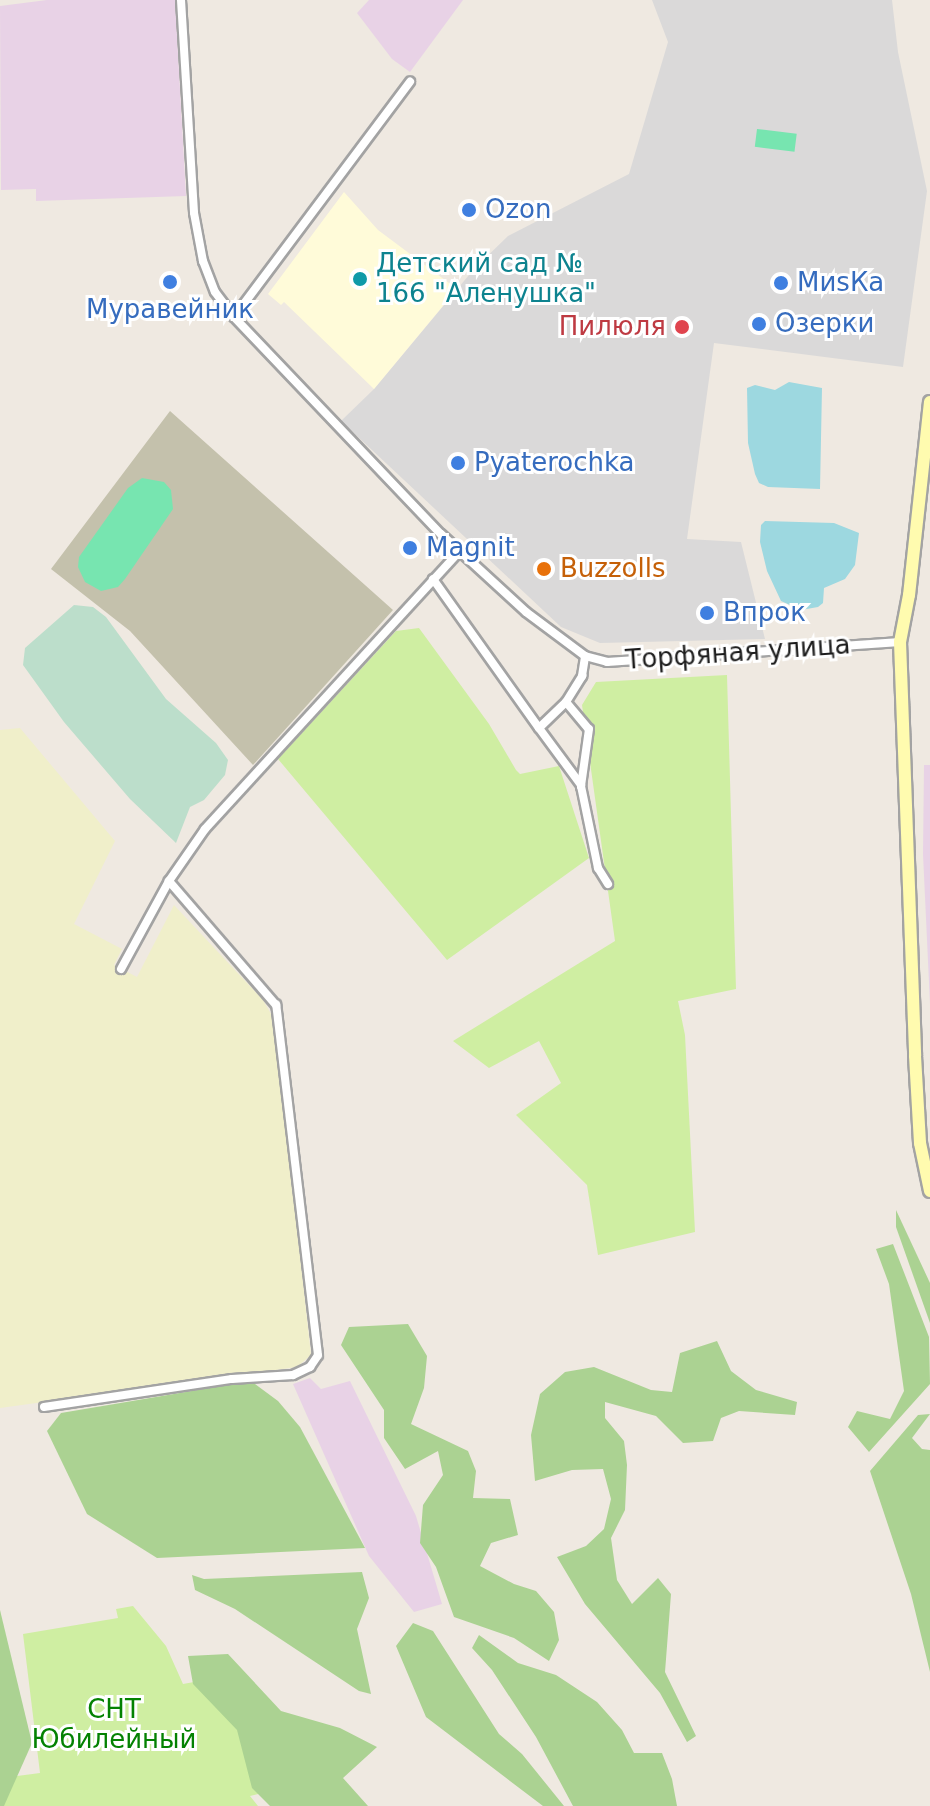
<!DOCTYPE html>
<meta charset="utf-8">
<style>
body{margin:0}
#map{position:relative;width:930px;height:1806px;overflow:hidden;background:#efe9e1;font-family:"DejaVu Sans",sans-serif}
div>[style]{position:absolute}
.residential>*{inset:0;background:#dad9d9}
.industrial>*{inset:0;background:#e8d2e6}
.education>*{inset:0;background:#fffbd9}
.construction>*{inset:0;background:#c4c1ac}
.farmland>*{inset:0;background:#f0efca}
.grass>*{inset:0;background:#cfeea2}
.forest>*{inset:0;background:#abd292}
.wetland>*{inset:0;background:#bcdecb}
.pitch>*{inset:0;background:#77e5b0;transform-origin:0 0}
.water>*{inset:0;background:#9dd8e0}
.roads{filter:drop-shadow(2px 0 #a3a3a3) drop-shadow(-2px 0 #a3a3a3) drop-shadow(0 2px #a3a3a3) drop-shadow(0 -2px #a3a3a3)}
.street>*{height:8px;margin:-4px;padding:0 4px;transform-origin:4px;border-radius:4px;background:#fff}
.secondary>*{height:12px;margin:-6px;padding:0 6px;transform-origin:6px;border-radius:6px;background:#fffbaf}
.dots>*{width:22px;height:22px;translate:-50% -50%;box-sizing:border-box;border:4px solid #fff;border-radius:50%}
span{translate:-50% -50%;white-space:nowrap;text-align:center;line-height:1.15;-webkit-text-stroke:6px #fff;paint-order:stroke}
.shop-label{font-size:26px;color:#366cbe}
.left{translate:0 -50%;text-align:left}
.culture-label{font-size:26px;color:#0d838f}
.health-label{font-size:26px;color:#be3a42}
.right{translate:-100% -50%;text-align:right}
.food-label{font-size:26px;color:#c56008}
.street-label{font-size:26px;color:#1c1c1c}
.park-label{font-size:26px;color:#048202}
</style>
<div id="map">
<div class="residential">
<i style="clip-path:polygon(652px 0,892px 0,898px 52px,927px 191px,903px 367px,714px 343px,687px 539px,741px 542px,765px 639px,600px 643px,561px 627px,341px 421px,374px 389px,474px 269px,508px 236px,629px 174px,668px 42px)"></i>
</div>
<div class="industrial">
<i style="clip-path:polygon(47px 0,175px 0,186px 196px,36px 201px,36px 189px,1px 190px,0 6px)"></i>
<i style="clip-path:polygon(369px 0,463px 0,410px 72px,392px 59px,357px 13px)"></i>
<i style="clip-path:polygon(924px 765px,930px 765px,930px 1004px,923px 854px)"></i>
<i style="clip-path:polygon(310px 1378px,321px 1389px,350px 1381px,416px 1516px,442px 1604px,414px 1612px,369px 1556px,293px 1384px)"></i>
</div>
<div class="education">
<i style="clip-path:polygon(344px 192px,378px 230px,457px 289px,374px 389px,284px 302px,281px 305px,268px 294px)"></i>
</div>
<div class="construction">
<i style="clip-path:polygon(170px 411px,393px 610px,253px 765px,130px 631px,51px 569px)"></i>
</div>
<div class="farmland">
<i style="clip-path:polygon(20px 728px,115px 841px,74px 924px,122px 949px,114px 965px,137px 977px,174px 905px,263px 1000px,274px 1019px,311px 1355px,297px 1367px,0 1408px,0 730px)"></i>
</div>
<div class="grass">
<i style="clip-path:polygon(419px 628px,489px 724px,516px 770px,520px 774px,559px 766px,589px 858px,447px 960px,278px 759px,396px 631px)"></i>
<i style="clip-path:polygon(727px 675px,736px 989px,678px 1001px,685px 1035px,695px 1232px,598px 1255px,587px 1185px,516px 1115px,561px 1083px,539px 1041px,489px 1068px,453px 1041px,615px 941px,582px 705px,596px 682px)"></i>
<i style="clip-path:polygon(133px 1606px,166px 1646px,183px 1684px,194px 1682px,237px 1720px,263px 1793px,250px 1796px,258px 1806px,4px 1806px,2px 1778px,40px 1773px,23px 1634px,118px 1618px,116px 1609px)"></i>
</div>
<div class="forest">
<i style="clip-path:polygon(896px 1210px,930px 1283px,930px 1323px,896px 1227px)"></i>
<i style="clip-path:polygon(893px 1244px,929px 1337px,930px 1384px,869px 1452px,848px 1427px,857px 1411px,890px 1419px,904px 1391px,889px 1284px,876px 1249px)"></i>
<i style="clip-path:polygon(408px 1324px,427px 1356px,424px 1388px,411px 1424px,468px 1451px,476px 1471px,473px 1498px,510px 1499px,518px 1535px,491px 1543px,480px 1566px,514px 1584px,536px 1591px,554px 1612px,559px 1640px,549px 1661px,514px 1638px,454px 1617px,436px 1567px,420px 1543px,423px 1505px,443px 1475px,438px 1451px,405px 1469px,384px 1438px,384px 1410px,341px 1345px,349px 1327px)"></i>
<i style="clip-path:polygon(717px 1341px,731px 1371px,756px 1390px,797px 1402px,795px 1415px,739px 1411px,721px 1418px,713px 1441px,683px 1443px,656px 1416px,605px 1402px,605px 1418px,624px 1441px,627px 1465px,625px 1510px,611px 1538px,617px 1580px,632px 1604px,658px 1578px,671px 1594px,665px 1672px,696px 1736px,687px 1742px,660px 1693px,585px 1604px,557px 1557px,586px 1546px,604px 1529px,611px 1499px,603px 1469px,572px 1470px,535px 1481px,531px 1435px,540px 1394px,565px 1372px,594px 1367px,651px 1390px,672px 1392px,680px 1353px)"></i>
<i style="clip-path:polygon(251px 1381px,278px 1401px,300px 1427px,365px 1548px,157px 1558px,87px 1514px,47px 1431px,61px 1413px)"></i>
<i style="clip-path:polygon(930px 1414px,912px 1438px,922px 1449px,930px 1450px,930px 1672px,911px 1594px,870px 1471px,918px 1415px)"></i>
<i style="clip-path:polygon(362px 1572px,369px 1598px,357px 1629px,371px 1694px,359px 1691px,235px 1609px,195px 1590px,192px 1575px,204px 1579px)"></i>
<i style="clip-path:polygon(0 1610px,32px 1743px,4px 1806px,0 1806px)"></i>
<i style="clip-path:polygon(413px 1623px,433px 1631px,499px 1734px,522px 1754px,564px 1806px,543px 1806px,426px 1717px,396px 1646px)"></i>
<i style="clip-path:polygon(479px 1635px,518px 1663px,556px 1675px,597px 1702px,622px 1730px,634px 1753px,662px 1753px,672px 1779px,677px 1806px,573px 1806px,536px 1737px,492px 1670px,472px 1648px)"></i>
<i style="clip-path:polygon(228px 1654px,281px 1711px,340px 1728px,377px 1747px,343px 1778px,368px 1806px,270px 1806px,252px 1788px,237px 1730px,193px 1684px,188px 1656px)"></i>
</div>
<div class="wetland">
<i style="clip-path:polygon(74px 605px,93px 607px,106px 617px,166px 699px,216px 743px,228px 760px,225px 775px,204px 800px,190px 807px,176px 843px,130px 799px,64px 722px,23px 665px,25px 648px)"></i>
</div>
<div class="pitch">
<i style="left:757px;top:129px;width:40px;height:18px;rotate:7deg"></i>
<i style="clip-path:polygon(142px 478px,164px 482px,171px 490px,173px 509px,125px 579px,118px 587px,101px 591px,85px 582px,78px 567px,79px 557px,128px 488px)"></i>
</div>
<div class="water">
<i style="clip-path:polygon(789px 382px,822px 388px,820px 489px,768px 487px,759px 483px,755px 474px,748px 443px,747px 388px,755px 385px,775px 390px)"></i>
<i style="clip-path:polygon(765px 521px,834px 523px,859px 533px,855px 565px,845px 579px,824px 588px,823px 603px,818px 607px,801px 610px,781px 601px,767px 571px,760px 542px,761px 525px)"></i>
</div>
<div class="roads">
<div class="street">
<i style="left:181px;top:0;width:213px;rotate:86.5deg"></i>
<i style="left:194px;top:213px;width:49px;rotate:79.4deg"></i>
<i style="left:203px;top:261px;width:33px;rotate:69deg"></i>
<i style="left:215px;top:292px;width:31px;rotate:53deg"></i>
<i style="left:234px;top:317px;width:300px;rotate:46.4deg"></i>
<i style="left:441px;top:534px;width:115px;rotate:42.5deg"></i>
<i style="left:526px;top:612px;width:74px;rotate:36.7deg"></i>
<i style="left:585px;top:656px;width:23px;rotate:15deg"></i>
<i style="left:607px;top:662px;width:294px;rotate:-3.9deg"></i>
<i style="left:234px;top:317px;width:294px;rotate:-53.2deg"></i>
<i style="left:433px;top:579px;width:183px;rotate:54.6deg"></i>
<i style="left:539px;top:728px;width:37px;rotate:-44deg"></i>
<i style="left:566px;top:702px;width:31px;rotate:-58deg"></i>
<i style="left:582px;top:676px;width:20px;rotate:-81deg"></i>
<i style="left:566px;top:702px;width:35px;rotate:50deg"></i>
<i style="left:589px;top:729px;width:58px;rotate:98deg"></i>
<i style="left:581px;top:786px;width:84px;rotate:78.3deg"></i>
<i style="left:598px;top:868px;width:19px;rotate:58deg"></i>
<i style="left:539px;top:728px;width:71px;rotate:53.6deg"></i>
<i style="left:121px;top:969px;width:100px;rotate:-61.4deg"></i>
<i style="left:169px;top:881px;width:63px;rotate:-55.3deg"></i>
<i style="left:205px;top:829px;width:376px;rotate:-47.5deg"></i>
<i style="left:44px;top:1407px;width:190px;rotate:-8.5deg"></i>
<i style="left:232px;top:1379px;width:61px;rotate:-3.8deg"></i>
<i style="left:293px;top:1375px;width:19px;rotate:-25deg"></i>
<i style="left:310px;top:1367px;width:14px;rotate:-56deg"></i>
<i style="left:318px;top:1355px;width:353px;rotate:-96.8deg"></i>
<i style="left:276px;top:1005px;width:164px;rotate:-130.8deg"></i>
</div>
<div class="secondary">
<i style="left:930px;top:402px;width:194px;rotate:96.2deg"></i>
<i style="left:909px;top:595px;width:48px;rotate:100.8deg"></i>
<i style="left:900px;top:642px;width:414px;rotate:87.9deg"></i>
<i style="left:915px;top:1056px;width:87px;rotate:86.7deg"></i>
<i style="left:920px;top:1143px;width:49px;rotate:78.2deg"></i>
</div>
</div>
<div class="dots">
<i style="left:469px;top:210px;background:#3f7fe0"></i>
<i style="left:360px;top:279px;background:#0f9aa8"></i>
<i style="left:170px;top:282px;background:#3f7fe0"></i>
<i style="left:781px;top:283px;background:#3f7fe0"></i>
<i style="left:759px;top:324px;background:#3f7fe0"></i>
<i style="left:682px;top:327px;background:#e0444e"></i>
<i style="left:458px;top:463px;background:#3f7fe0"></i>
<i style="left:410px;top:548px;background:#3f7fe0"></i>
<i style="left:544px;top:569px;background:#e8710a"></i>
<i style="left:707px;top:613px;background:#3f7fe0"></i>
</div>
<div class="shop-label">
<span class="left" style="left:485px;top:210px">Ozon</span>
<span class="left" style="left:797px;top:283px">МиsКа</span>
<span style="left:170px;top:310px">Муравейник</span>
<span class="left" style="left:775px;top:324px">Озерки</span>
<span class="left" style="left:474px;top:463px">Pyaterochka</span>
<span class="left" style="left:426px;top:548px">Magnit</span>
<span class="left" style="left:723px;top:613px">Впрок</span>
</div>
<div class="culture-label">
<span class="left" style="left:376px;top:279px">Детский сад №<br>166 "Аленушка"</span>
</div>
<div class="health-label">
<span class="right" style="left:666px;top:327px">Пилюля</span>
</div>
<div class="food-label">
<span class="left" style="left:560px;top:569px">Buzzolls</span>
</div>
<div class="street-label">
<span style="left:738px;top:653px;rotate:-4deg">Торфяная улица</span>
</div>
<div class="park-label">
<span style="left:114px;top:1725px">СНТ<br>Юбилейный</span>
</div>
</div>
